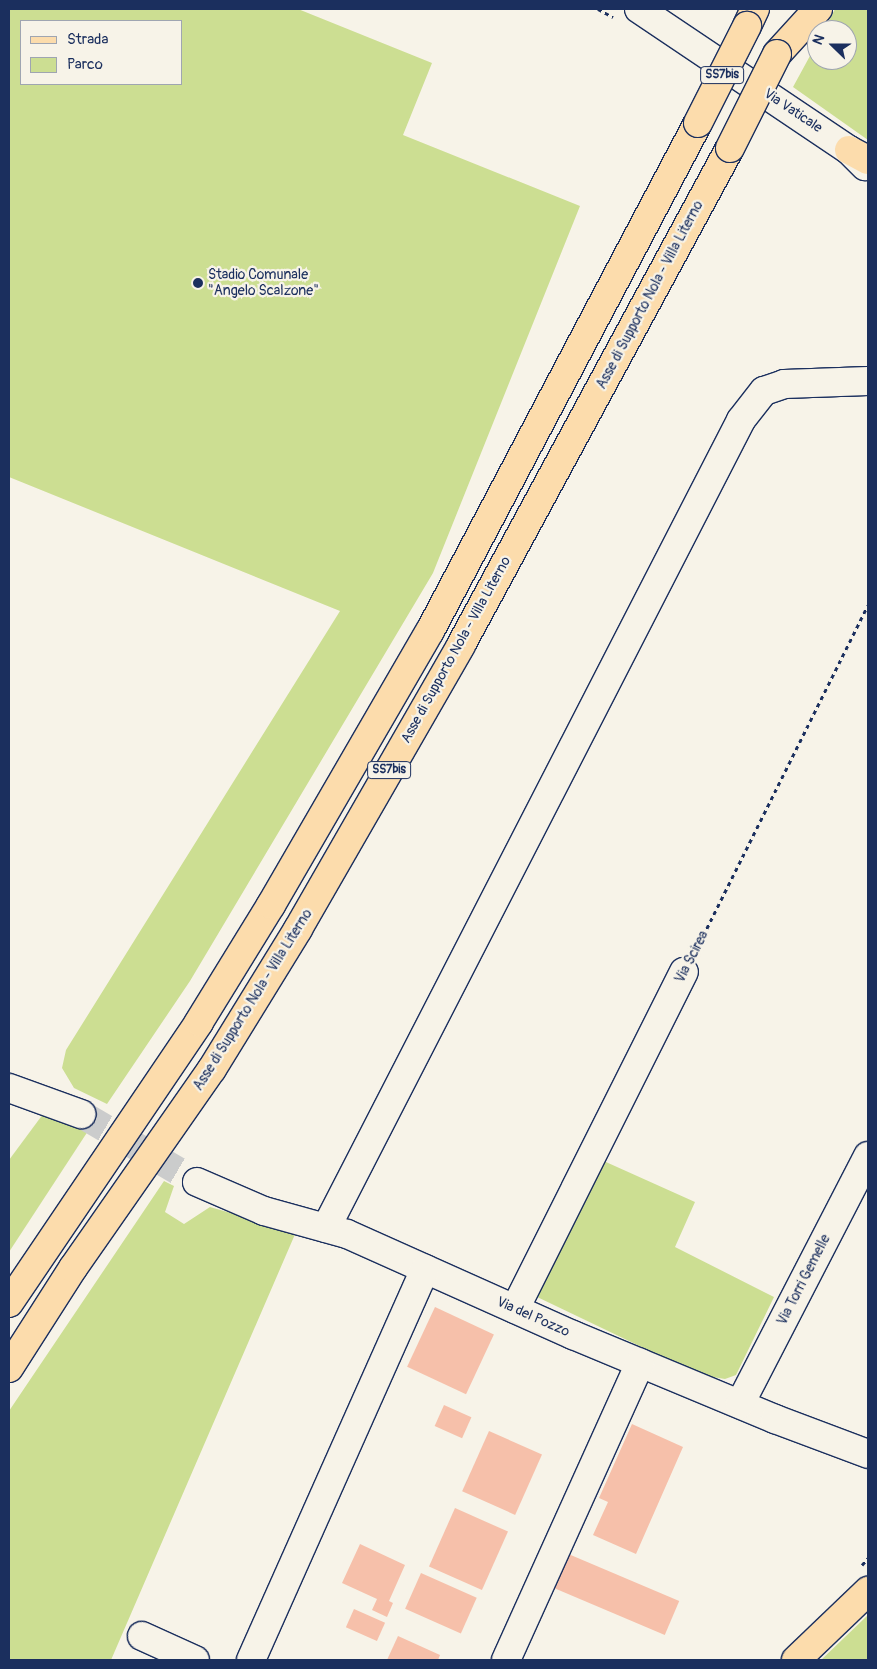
<!DOCTYPE html>
<style>
body{margin:0}
#map{position:relative;width:877px;height:1669px;overflow:hidden;background:#f7f3e8;font-family:Pangolin,sans-serif}
div>[style]{position:absolute}
.green>*{inset:0;background:#ccde92}
.building>*{inset:0;background:#f6c0aa;transform-origin:0 0}
.minor-tunnel>*{height:28px;margin-top:-14px;transform-origin:0;background:repeating-linear-gradient(90deg,#cbcccc 0 28px,transparent 0 42px)}
.path>*{height:3px;margin-top:-1.5px;transform-origin:0;background:repeating-linear-gradient(90deg,#1b2f5e 0 4px,transparent 0 8px)}
.roads{filter:drop-shadow(1px 0 #1b2f5e) drop-shadow(-1px 0 #1b2f5e) drop-shadow(0 1px #1b2f5e) drop-shadow(0 -1px #1b2f5e)}
.minor>*{height:28px;margin:-14px;padding:0 14px;transform-origin:14px;border-radius:14px;background:#f7f3e8}
.major>*{height:28px;margin:-14px;padding:0 14px;transform-origin:14px;border-radius:14px;background:#fcdcac}
.highway>*{height:28px;margin:-14px;padding:0 14px;transform-origin:14px;border-radius:14px;background:#fcdcac}
.bridges{filter:drop-shadow(1px 0 #1b2f5e) drop-shadow(-1px 0 #1b2f5e) drop-shadow(0 1px #1b2f5e) drop-shadow(0 -1px #1b2f5e)}
.highway-bridge>*{height:28px;margin:-14px;padding:0 14px;transform-origin:14px;border-radius:14px;background:#fcdcac}
.dots>*{width:14px;height:14px;translate:-50% -50%;box-sizing:border-box;border:2px solid #f7f3e8;border-radius:50%}
span{translate:-50% -50%;white-space:nowrap;text-align:center;line-height:1.15;-webkit-text-stroke:4.5px #f7f3e8;paint-order:stroke}
.shield-label span{padding:1px 4px;background:#f7f3e8;border:1px solid;border-radius:4px;-webkit-text-stroke-width:0}
.shield-label{font-size:12px;color:#1b2f5e;font-weight:700}
.street-label{font-size:14px;color:#1b2f5e}
.poi-label{font-size:14px;color:#1b2f5e}
.left{translate:0 -50%;text-align:left}
.frame{position:absolute;inset:0;border:10px solid #1b2f5e;pointer-events:none}
.legend{position:absolute;left:20px;top:20px;width:162px;height:65px;box-sizing:border-box;background:#f7f3e8;border:1px solid #9fa5b1;margin:0;padding:6px 9px;list-style:none;font-size:15px;color:#1b2f5e}
.legend li{display:flex;align-items:center;gap:10px;height:25px}
.legend b{width:25px;border:1px solid #9fa5b1}
.north{position:absolute;left:807px;top:20px;width:50px;height:50px;box-sizing:border-box;background:#f7f3e8;border:1px solid #9fa5b1;border-radius:50%;rotate:292deg;font-size:14px;font-weight:700;line-height:20px;text-align:center;color:#1b2f5e}
.north::after{content:'';display:block;margin:auto;width:18px;height:22px;background:#1b2f5e;clip-path:polygon(50% 0,100% 100%,50% 72%,0 100%)}
</style>
<div id="map">
<div class="green">
<i style="clip-path:polygon(evenodd,9px 9px,298px 9px,432px 63px,403px 135px,580px 206px,433px 573px,190px 981px,107px 1104px,74px 1088px,62px 1068px,66px 1050px,340px 611px,9px 477px,9px 9px,21px 21px,181px 21px,181px 84px,21px 84px,21px 21px)"></i>
<i style="clip-path:polygon(835px 9px,868px 9px,868px 140px,793px 87px,817px 43px,817px 60px,847px 60px,847px 30px,824px 30px)"></i>
<i style="clip-path:polygon(49px 1106px,90px 1128px,9px 1252px,9px 1160px)"></i>
<i style="clip-path:polygon(597px 1158px,695px 1202px,675px 1247px,774px 1297px,736px 1375px,725px 1379px,700px 1375px,533px 1295px)"></i>
<i style="clip-path:polygon(164px 1181px,174px 1186px,165px 1212px,184px 1224px,210px 1207px,296px 1232px,111px 1660px,9px 1660px,9px 1411px)"></i>
<i style="clip-path:polygon(868px 1615px,868px 1660px,821px 1660px)"></i>
</div>
<div class="building">
<i style="left:435px;top:1307px;width:65px;height:66px;rotate:25deg"></i>
<i style="left:444px;top:1405px;width:30px;height:23px;rotate:24deg"></i>
<i style="clip-path:polygon(632px 1424px,683px 1447px,636px 1554px,593px 1535px,608px 1502px,599px 1498px)"></i>
<i style="left:489px;top:1431px;width:58px;height:66px;rotate:24deg"></i>
<i style="left:455px;top:1508px;width:58px;height:64px;rotate:24deg"></i>
<i style="clip-path:polygon(360px 1544px,405px 1565px,389px 1601px,393px 1603px,387px 1617px,372px 1610px,377px 1599px,342px 1583px)"></i>
<i style="left:566px;top:1553px;width:123px;height:37px;rotate:23deg"></i>
<i style="left:421px;top:1573px;width:61px;height:39px;rotate:24deg"></i>
<i style="left:354px;top:1609px;width:34px;height:20px;rotate:24deg"></i>
<i style="clip-path:polygon(398px 1636px,440px 1655px,438px 1660px,387px 1660px)"></i>
</div>
<div class="minor-tunnel">
<i style="left:81px;top:1114px;width:134px;rotate:30.4deg"></i>
</div>
<div class="path">
<i style="left:598px;top:9px;width:17px;rotate:28deg"></i>
<i style="left:696px;top:950px;width:385px;rotate:-63.5deg"></i>
<i style="left:862px;top:1565px;width:9px;rotate:-49deg"></i>
</div>
<div class="roads">
<div class="minor">
<i style="left:639px;top:9px;width:253px;rotate:33.9deg"></i>
<i style="left:849px;top:150px;width:23px;rotate:45deg"></i>
<i style="left:9px;top:1088px;width:77px;rotate:19.9deg"></i>
<i style="left:197px;top:1182px;width:73px;rotate:23.4deg"></i>
<i style="left:264px;top:1211px;width:86px;rotate:15.5deg"></i>
<i style="left:347px;top:1234px;width:248px;rotate:24.1deg"></i>
<i style="left:573px;top:1335px;width:219px;rotate:22.6deg"></i>
<i style="left:775px;top:1419px;width:99px;rotate:20.6deg"></i>
<i style="left:326px;top:1228px;width:908px;rotate:-62.81deg"></i>
<i style="left:741px;top:420px;width:37px;rotate:-52deg"></i>
<i style="left:764px;top:391px;width:21px;rotate:-19deg"></i>
<i style="left:784px;top:384px;width:84px;rotate:-2deg"></i>
<i style="left:515px;top:1309px;width:377px;rotate:-63.4deg"></i>
<i style="left:740px;top:1404px;width:279px;rotate:-62.7deg"></i>
<i style="left:142px;top:1636px;width:58px;rotate:24.4deg"></i>
<i style="left:251px;top:1660px;width:428px;rotate:-66deg"></i>
<i style="left:506px;top:1660px;width:326px;rotate:-65.7deg"></i>
</div>
<div class="major">
<i style="left:796px;top:1660px;width:100px;rotate:-43.8deg"></i>
</div>
<div class="highway">
<i style="left:747px;top:26px;width:19px;rotate:-65deg"></i>
<i style="left:777px;top:54px;width:61px;rotate:-47.7deg"></i>
<i style="left:849px;top:150px;width:21px;rotate:28deg"></i>
<i style="left:9px;top:1303px;width:339px;rotate:-55.9deg"></i>
<i style="left:199px;top:1022px;width:137px;rotate:-58.4deg"></i>
<i style="left:271px;top:905px;width:317px;rotate:-59.9deg"></i>
<i style="left:430px;top:631px;width:574px;rotate:-62.19deg"></i>
<i style="left:9px;top:1368px;width:119px;rotate:-57.4deg"></i>
<i style="left:73px;top:1268px;width:243px;rotate:-55.1deg"></i>
<i style="left:212px;top:1069px;width:164px;rotate:-58.4deg"></i>
<i style="left:298px;top:929px;width:327px;rotate:-60.1deg"></i>
<i style="left:461px;top:645px;width:565px;rotate:-61.58deg"></i>
</div>
</div>
<div class="bridges">
<div class="highway-bridge">
<i style="left:698px;top:123px;width:109px;rotate:-63.2deg"></i>
<i style="left:730px;top:148px;width:105px;rotate:-63.4deg"></i>
</div>
</div>
<div class="dots">
<i style="left:198px;top:283px;background:#1b2f5e"></i>
</div>
<div class="shield-label">
<span style="left:722px;top:75px">SS7bis</span>
<span style="left:389px;top:770px">SS7bis</span>
</div>
<div class="street-label">
<span style="left:793px;top:111px;rotate:34deg">Via Vaticale</span>
<span style="left:650px;top:295px;rotate:-62deg">Asse di Supporto Nola - Villa Literno</span>
<span style="left:456px;top:650px;rotate:-61deg">Asse di Supporto Nola - Villa Literno</span>
<span style="left:692px;top:957px;rotate:-63deg">Via Scirea</span>
<span style="left:253px;top:1000px;rotate:-58deg">Asse di Supporto Nola - Villa Literno</span>
<span style="left:804px;top:1280px;rotate:-63deg">Via Torri Gemelle</span>
<span style="left:533px;top:1317px;rotate:24deg">Via del Pozzo</span>
</div>
<div class="poi-label">
<span class="left" style="left:208px;top:283px">Stadio Comunale<br>"Angelo Scalzone"</span>
</div>
<div class="frame"></div>
<ul class="legend">
<li><b style="height:6px;background:#fcdcac"></b>Strada</li>
<li><b style="height:14px;background:#ccde92"></b>Parco</li>
</ul>
<div class="north">N</div>
</div>
